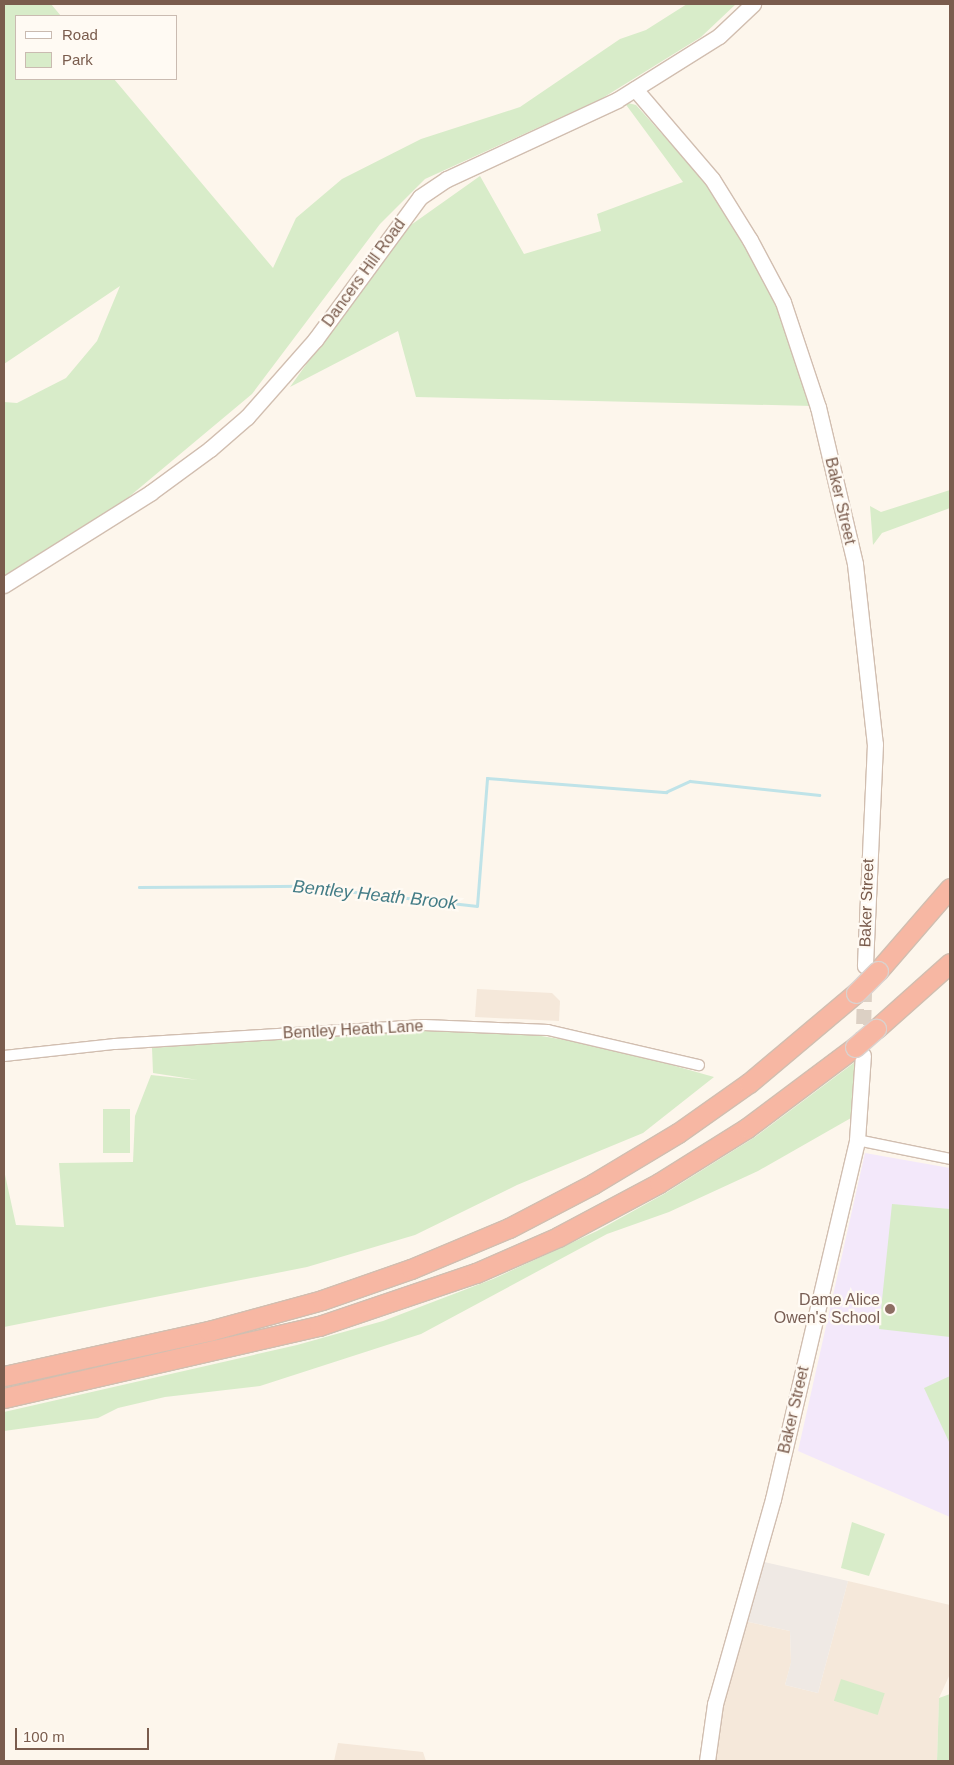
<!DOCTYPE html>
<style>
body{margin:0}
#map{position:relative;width:954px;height:1765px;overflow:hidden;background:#fdf6ec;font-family:Helvetica,sans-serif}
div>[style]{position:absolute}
.residential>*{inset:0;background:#f5e8da}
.industrial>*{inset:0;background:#efe9e4}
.education>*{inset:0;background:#f3e8fa}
.green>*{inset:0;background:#d8ecc9;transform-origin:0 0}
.stream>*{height:2.5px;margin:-1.25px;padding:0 1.25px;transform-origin:1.25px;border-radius:1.25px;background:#bfe3e8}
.secondary-tunnel>*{height:15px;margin-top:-7.5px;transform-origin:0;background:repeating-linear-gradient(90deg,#dcd0c4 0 15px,transparent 0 23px)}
.roads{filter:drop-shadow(1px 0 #d1beb0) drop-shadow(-1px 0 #d1beb0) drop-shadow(0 1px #d1beb0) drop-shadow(0 -1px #d1beb0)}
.street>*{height:10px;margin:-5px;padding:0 5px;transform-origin:5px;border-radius:5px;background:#fff}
.secondary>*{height:15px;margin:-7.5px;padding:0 7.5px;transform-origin:7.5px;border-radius:7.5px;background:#fff}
.highway>*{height:19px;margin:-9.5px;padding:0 9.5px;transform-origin:9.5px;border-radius:9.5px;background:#f7b7a3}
.bridges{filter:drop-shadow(1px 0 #dad1cd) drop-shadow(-1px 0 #dad1cd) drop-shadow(0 1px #dad1cd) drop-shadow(0 -1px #dad1cd)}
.highway-bridge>*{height:19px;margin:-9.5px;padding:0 9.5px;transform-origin:9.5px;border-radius:9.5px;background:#f7b7a3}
.dots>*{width:14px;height:14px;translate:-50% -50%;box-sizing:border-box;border:2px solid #fffaf3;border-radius:50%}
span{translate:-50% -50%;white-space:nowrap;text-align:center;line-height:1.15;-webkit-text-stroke:4.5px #fffaf3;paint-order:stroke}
.street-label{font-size:16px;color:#7a5c4d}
.education-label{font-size:16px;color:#785e54}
.right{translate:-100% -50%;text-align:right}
.water-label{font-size:18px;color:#437c86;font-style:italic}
.frame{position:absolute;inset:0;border:5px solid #7a5c4d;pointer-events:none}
.legend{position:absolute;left:15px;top:15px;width:162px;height:65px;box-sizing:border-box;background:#fffaf3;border:1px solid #cabbb1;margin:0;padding:6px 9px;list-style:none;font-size:15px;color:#7a5c4d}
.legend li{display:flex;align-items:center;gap:10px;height:25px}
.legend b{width:25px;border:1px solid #cabbb1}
.scale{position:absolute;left:15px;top:1728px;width:134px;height:22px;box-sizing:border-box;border:2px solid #7a5c4d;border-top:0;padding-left:6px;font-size:15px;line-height:18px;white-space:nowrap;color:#7a5c4d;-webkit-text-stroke:4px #fffaf3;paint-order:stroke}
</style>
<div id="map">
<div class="residential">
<i style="clip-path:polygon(477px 989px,552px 993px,560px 1001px,559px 1021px,475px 1017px)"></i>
<i style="clip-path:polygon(848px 1581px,950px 1605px,950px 1674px,939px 1698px,937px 1761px,711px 1761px,721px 1703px,744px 1621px,790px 1631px,791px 1663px,785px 1685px,818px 1693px)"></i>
<i style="clip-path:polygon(338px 1743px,423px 1752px,426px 1761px,334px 1761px)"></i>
</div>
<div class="industrial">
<i style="clip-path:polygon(760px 1561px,848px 1581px,818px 1693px,785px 1685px,791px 1662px,790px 1631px,744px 1621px)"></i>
</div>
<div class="education">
<i style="clip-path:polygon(865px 1153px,950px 1168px,950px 1517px,798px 1451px)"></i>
</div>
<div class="green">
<i style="clip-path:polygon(4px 4px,51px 4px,61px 16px,16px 16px,16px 79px,114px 79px,273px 268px,296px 218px,342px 179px,421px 139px,520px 107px,620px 39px,646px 30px,687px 4px,736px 4px,701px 37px,601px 99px,425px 179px,380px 224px,252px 394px,118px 506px,4px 578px,4px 402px,17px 403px,66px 378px,97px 341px,120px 286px,4px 364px)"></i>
<i style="clip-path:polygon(624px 102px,636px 105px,706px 183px,748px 242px,780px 310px,812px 406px,416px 397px,398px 331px,290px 387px,401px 232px,480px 176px,524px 254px,601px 231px,597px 214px,683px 182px)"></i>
<i style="clip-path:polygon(950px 490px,950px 508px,882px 533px,873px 545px,870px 506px,881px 512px)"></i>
<i style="clip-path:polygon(458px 1030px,523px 1033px,608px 1047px,714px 1077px,643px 1133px,517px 1185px,415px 1235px,307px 1267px,4px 1327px,4px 1170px,16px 1225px,64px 1227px,59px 1163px,133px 1162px,135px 1116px,151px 1075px,198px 1080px,153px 1073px,152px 1048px,386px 1031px)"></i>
<i style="clip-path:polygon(855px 1062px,851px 1118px,758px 1171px,669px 1212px,607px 1234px,421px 1334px,260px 1386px,165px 1397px,118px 1408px,98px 1418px,4px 1431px,4px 1412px,297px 1345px,383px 1321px,493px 1279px,597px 1231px,664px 1194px,755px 1137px)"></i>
<i style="left:103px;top:1109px;width:27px;height:44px"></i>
<i style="clip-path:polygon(892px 1204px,950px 1209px,950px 1337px,879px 1329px)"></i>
<i style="clip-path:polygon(950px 1376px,950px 1444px,924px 1388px)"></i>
<i style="clip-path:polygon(852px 1522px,885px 1534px,869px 1576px,841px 1568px)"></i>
<i style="left:841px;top:1679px;width:46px;height:23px;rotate:18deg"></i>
<i style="clip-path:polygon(950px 1694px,950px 1761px,937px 1761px,939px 1698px)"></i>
</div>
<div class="stream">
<i style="left:139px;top:887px;width:163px;rotate:-0.4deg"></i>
<i style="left:302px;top:886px;width:176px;rotate:6.5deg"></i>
<i style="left:477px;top:906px;width:128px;rotate:-85.5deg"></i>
<i style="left:487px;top:778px;width:180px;rotate:4.5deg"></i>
<i style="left:666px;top:792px;width:26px;rotate:-25deg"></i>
<i style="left:690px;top:781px;width:130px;rotate:6.2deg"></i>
</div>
<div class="secondary-tunnel">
<i style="left:863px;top:1047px;width:70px;rotate:-88.4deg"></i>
</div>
<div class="roads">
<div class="street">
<i style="left:4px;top:1056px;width:112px;rotate:-6.2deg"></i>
<i style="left:115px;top:1044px;width:310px;rotate:-3.5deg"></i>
<i style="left:424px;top:1025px;width:124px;rotate:2.3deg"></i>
<i style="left:548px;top:1030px;width:155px;rotate:13.1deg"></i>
<i style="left:857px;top:1140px;width:95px;rotate:11.5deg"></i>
</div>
<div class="secondary">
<i style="left:635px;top:89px;width:118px;rotate:49.5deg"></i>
<i style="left:712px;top:179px;width:72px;rotate:58.1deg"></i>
<i style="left:750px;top:240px;width:70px;rotate:62deg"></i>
<i style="left:783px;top:302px;width:111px;rotate:71.6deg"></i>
<i style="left:818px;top:407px;width:161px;rotate:76.7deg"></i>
<i style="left:855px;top:564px;width:181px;rotate:83.7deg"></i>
<i style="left:875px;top:744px;width:222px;rotate:92.6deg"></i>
<i style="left:4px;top:585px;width:173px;rotate:-32.2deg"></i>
<i style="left:150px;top:493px;width:74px;rotate:-36.3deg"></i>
<i style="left:210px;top:449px;width:49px;rotate:-40.9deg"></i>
<i style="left:247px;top:417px;width:103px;rotate:-48.6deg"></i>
<i style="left:315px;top:340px;width:177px;rotate:-53.7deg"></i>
<i style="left:420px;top:197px;width:32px;rotate:-34deg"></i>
<i style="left:447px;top:179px;width:187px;rotate:-24.9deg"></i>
<i style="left:617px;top:100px;width:120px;rotate:-32.1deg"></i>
<i style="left:719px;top:36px;width:47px;rotate:-43.3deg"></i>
<i style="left:707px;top:1761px;width:58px;rotate:-82deg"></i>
<i style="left:715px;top:1704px;width:213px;rotate:-74.2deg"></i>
<i style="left:773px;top:1499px;width:369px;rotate:-76.8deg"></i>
<i style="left:857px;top:1140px;width:85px;rotate:-86deg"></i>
</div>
<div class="highway">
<i style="left:878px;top:971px;width:110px;rotate:-49.1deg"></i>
<i style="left:876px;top:1029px;width:99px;rotate:-41.7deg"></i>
<i style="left:4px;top:1376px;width:210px;rotate:-12.4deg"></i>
<i style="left:209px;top:1331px;width:117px;rotate:-15.3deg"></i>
<i style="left:322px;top:1300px;width:94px;rotate:-19.2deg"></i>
<i style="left:411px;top:1269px;width:106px;rotate:-22.7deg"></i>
<i style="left:509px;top:1228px;width:95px;rotate:-27.6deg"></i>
<i style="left:593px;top:1184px;width:99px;rotate:-31deg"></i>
<i style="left:678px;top:1133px;width:87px;rotate:-35.2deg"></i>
<i style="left:749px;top:1083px;width:140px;rotate:-40.1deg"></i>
<i style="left:4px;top:1398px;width:323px;rotate:-12.9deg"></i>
<i style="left:319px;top:1326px;width:166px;rotate:-18.7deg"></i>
<i style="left:476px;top:1273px;width:90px;rotate:-23.7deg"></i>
<i style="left:558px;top:1237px;width:115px;rotate:-28.1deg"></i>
<i style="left:659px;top:1183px;width:104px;rotate:-32deg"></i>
<i style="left:747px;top:1128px;width:135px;rotate:-36.9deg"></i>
</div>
</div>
<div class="bridges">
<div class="highway-bridge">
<i style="left:856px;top:993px;width:31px;rotate:-45deg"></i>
<i style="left:855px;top:1047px;width:28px;rotate:-41deg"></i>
</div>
</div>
<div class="dots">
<i style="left:890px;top:1309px;background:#8d6e63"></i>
</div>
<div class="street-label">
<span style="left:364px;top:273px;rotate:-54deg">Dancers Hill Road</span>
<span style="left:840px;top:501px;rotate:77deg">Baker Street</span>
<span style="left:867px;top:903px;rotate:-88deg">Baker Street</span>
<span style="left:353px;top:1030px;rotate:-3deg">Bentley Heath Lane</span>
<span style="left:794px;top:1410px;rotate:-77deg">Baker Street</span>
</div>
<div class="education-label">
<span class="right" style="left:880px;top:1309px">Dame Alice<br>Owen's School</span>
</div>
<div class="water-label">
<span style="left:375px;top:895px;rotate:6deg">Bentley Heath Brook</span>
</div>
<div class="frame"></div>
<ul class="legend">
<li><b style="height:6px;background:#fff"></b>Road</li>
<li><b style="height:14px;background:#d8ecc9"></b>Park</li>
</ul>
<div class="scale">100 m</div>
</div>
